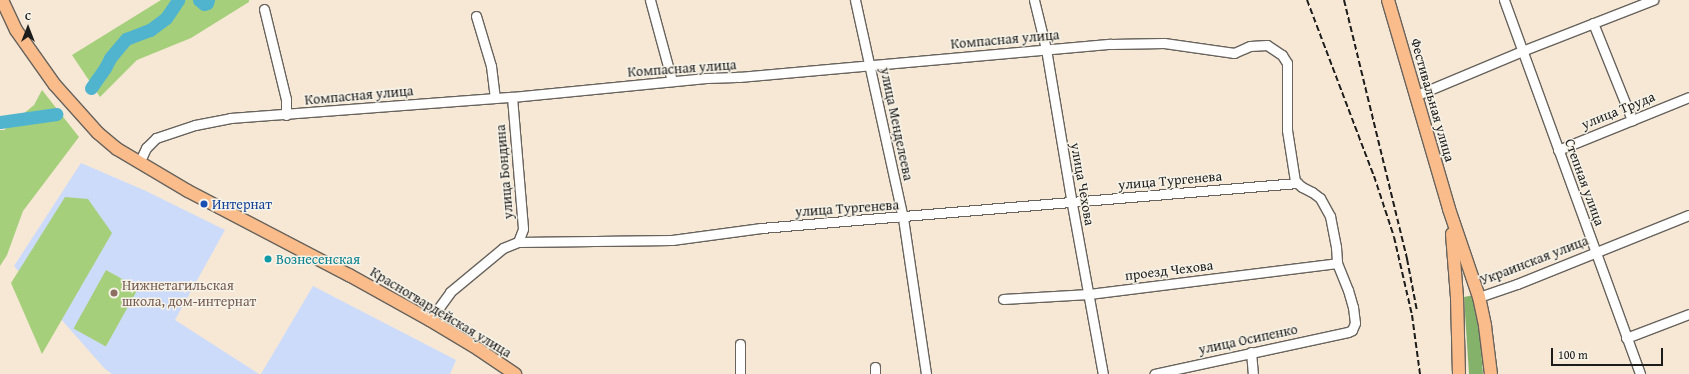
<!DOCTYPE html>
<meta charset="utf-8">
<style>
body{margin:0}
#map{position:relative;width:1689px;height:374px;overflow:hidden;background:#f6e8d5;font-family:"Gentium Book Plus",serif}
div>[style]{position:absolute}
.built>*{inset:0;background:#cddbfa}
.green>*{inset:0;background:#a6cf7b;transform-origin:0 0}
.forest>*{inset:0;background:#84b26b}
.river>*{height:13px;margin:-6.5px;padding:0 6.5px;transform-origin:6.5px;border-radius:6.5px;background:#50b4cf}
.roads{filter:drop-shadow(1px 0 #68635d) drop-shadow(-1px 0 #68635d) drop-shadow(0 1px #68635d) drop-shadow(0 -1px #68635d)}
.minor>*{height:9px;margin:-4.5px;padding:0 4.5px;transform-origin:4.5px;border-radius:4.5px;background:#fff}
.major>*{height:12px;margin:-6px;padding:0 6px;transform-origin:6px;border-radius:6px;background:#f9bc8a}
.rail>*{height:2px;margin-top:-1px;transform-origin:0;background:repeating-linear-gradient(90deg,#1c1c1c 0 6px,transparent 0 9px)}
.dots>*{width:11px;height:11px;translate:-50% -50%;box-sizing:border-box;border:2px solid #f7f3e8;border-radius:50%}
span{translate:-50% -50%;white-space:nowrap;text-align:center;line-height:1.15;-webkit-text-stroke:3px #f7f3e8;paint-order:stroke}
.street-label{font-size:14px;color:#1c1c1c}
.transit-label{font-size:14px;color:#164399}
.left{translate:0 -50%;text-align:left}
.culture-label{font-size:14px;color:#0d838f}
.education-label{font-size:14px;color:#785e54}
.north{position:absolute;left:8px;top:8px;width:40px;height:40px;-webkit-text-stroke:3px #f7f3e8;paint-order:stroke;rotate:0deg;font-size:11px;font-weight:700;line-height:16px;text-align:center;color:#1c1c1c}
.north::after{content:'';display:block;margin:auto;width:14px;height:18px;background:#1c1c1c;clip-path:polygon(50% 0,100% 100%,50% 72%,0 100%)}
.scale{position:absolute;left:1551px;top:348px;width:112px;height:18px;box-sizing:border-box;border:2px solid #1c1c1c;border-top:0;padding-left:5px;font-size:12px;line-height:14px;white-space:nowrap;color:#1c1c1c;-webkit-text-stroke:3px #f7f3e8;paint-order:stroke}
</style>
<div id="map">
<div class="built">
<i style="clip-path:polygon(81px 163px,146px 191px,225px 230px,175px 320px,259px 374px,112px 374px,105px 369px,14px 266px)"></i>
<i style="clip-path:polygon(313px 286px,456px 360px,450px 374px,261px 374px)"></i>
</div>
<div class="green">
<i style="clip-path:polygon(161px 0,249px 0,249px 2px,191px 38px,137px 60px,100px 97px,72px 55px)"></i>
<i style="clip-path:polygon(42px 90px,79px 137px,23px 211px,7px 255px,0 266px,0 130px,4px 130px,34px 105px)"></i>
<i style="clip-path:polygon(65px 197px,88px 199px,112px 233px,42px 354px,11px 283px)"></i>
<i style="left:106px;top:270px;width:37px;height:67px;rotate:29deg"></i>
</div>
<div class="forest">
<i style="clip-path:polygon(1474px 295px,1478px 312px,1483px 374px,1469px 374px,1464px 297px)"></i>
</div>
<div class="river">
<i style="left:199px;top:0;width:6px;rotate:39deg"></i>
<i style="left:204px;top:4px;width:3px;rotate:-18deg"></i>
<i style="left:207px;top:3px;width:3px;rotate:-72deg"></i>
<i style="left:91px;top:88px;width:24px;rotate:-55deg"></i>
<i style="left:105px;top:68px;width:11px;rotate:-63deg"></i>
<i style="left:110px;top:58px;width:25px;rotate:-50deg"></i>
<i style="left:126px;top:39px;width:26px;rotate:-21deg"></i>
<i style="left:150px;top:30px;width:20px;rotate:-37deg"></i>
<i style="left:166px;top:18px;width:22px;rotate:-56deg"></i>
<i style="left:0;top:122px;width:57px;rotate:-8.1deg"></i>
</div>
<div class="roads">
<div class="minor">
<i style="left:650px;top:0;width:84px;rotate:74.8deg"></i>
<i style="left:855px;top:0;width:223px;rotate:77.6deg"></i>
<i style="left:903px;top:218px;width:158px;rotate:81.6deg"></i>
<i style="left:1034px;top:0;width:50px;rotate:76.2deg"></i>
<i style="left:1046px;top:49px;width:157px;rotate:80.5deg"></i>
<i style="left:1072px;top:204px;width:173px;rotate:79.7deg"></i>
<i style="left:1504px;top:0;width:398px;rotate:70deg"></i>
<i style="left:264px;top:9px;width:93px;rotate:76.3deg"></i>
<i style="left:286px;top:99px;width:16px;rotate:90deg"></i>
<i style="left:476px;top:16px;width:52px;rotate:73.3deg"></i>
<i style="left:491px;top:66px;width:32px;rotate:83deg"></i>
<i style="left:1593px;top:23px;width:105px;rotate:68.1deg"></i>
<i style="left:1417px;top:95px;width:114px;rotate:-22.7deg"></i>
<i style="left:1522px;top:51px;width:141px;rotate:-21.3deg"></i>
<i style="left:512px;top:97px;width:132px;rotate:85.2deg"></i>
<i style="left:523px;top:229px;width:14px;rotate:111deg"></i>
<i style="left:1558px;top:150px;width:141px;rotate:-22deg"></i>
<i style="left:139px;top:163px;width:17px;rotate:-65deg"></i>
<i style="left:146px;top:148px;width:14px;rotate:-45deg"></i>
<i style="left:156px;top:138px;width:41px;rotate:-18.4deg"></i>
<i style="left:195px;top:125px;width:36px;rotate:-11deg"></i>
<i style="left:230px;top:118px;width:283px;rotate:-4.3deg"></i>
<i style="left:512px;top:97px;width:195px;rotate:-5.6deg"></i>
<i style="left:706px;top:78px;width:33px;rotate:-2deg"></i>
<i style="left:739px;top:77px;width:373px;rotate:-5.1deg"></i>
<i style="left:1111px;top:44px;width:53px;rotate:-1.1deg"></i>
<i style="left:1164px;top:43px;width:71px;rotate:8.1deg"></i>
<i style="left:1234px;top:53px;width:17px;rotate:-24deg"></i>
<i style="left:1250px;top:46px;width:17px;rotate:-3deg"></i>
<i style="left:1267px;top:45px;width:18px;rotate:34deg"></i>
<i style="left:1282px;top:55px;width:9px;rotate:58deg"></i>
<i style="left:1287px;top:63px;width:67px;rotate:90deg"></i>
<i style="left:1287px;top:130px;width:52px;rotate:81.1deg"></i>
<i style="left:1295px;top:181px;width:9px;rotate:41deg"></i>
<i style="left:1302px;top:187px;width:11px;rotate:27deg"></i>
<i style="left:1312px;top:192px;width:10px;rotate:37deg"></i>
<i style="left:1320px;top:198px;width:21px;rotate:61deg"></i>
<i style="left:1330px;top:216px;width:32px;rotate:79deg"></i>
<i style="left:1336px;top:247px;width:16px;rotate:86deg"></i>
<i style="left:1337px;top:263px;width:29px;rotate:68deg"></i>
<i style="left:1348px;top:290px;width:18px;rotate:74deg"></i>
<i style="left:1353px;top:307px;width:16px;rotate:83deg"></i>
<i style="left:1355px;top:323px;width:8px;rotate:113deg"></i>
<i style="left:1352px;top:330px;width:4px;rotate:153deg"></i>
<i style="left:1348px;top:332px;width:198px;rotate:167.8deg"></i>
<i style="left:1479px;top:297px;width:40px;rotate:-18.9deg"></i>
<i style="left:1517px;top:284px;width:185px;rotate:-21.9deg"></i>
<i style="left:1003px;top:299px;width:86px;rotate:-3.3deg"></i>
<i style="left:1089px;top:294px;width:250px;rotate:-7.1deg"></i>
<i style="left:430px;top:320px;width:34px;rotate:-54deg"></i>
<i style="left:450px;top:292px;width:69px;rotate:-39.7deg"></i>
<i style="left:503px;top:248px;width:16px;rotate:-22deg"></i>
<i style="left:518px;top:242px;width:154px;rotate:-0.7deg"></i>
<i style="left:672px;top:240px;width:90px;rotate:-7.7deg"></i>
<i style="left:761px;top:228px;width:538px;rotate:-4.8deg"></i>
<i style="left:1626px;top:338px;width:67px;rotate:-20.9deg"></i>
<i style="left:740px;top:344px;width:30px;rotate:90deg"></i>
<i style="left:1251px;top:352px;width:22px;rotate:85deg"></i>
<i style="left:875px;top:367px;width:7px;rotate:90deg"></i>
</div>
<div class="major">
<i style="left:2px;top:0;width:33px;rotate:65deg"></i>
<i style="left:16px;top:30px;width:67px;rotate:54.7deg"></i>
<i style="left:55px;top:85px;width:64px;rotate:48.1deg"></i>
<i style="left:98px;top:133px;width:25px;rotate:40deg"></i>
<i style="left:117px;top:149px;width:82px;rotate:30.6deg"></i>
<i style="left:188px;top:191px;width:182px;rotate:27.6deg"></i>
<i style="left:349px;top:275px;width:93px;rotate:29.1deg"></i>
<i style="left:430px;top:320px;width:56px;rotate:31.1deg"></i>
<i style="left:478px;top:349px;width:45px;rotate:34deg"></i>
<i style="left:1388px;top:0;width:218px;rotate:73.7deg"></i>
<i style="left:1449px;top:209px;width:93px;rotate:71.2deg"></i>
<i style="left:1479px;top:297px;width:30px;rotate:78deg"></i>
<i style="left:1485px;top:326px;width:48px;rotate:82.9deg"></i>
<i style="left:1452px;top:234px;width:64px;rotate:85.5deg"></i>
<i style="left:1457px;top:298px;width:76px;rotate:88.5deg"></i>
</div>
</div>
<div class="rail">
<i style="left:1307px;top:0;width:188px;rotate:69.2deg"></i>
<i style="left:1374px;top:176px;width:64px;rotate:71.8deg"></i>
<i style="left:1394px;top:237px;width:80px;rotate:77deg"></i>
<i style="left:1412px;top:315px;width:60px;rotate:82.3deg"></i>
<i style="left:1344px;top:0;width:267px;rotate:76.3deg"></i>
<i style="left:1407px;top:259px;width:53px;rotate:79.1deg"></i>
</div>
<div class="dots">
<i style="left:204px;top:204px;background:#1a4fb4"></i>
<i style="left:268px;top:259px;background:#0f9aa8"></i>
<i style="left:114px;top:293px;background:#8d6e63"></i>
</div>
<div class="street-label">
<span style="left:1005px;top:39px;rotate:-5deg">Компасная улица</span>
<span style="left:682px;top:68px;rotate:-4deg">Компасная улица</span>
<span style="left:359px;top:95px;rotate:-5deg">Компасная улица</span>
<span style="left:1433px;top:100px;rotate:74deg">Фестивальная улица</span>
<span style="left:1618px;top:110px;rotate:-22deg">улица Труда</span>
<span style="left:897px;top:124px;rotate:78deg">улица Менделеева</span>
<span style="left:504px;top:172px;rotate:-95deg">улица Бондина</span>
<span style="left:1170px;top:180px;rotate:-5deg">улица Тургенева</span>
<span style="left:1585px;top:182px;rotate:70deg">Степная улица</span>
<span style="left:1083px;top:184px;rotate:80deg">улица Чехова</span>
<span style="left:847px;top:208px;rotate:-4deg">улица Тургенева</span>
<span style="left:1534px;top:260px;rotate:-21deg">Украинская улица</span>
<span style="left:1169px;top:270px;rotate:-7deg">проезд Чехова</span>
<span style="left:441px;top:312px;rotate:31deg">Красногвардейская улица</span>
<span style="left:1248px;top:339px;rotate:-12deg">улица Осипенко</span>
</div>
<div class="transit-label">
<span class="left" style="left:212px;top:204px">Интернат</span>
</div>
<div class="culture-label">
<span class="left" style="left:276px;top:259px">Вознесенская</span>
</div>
<div class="education-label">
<span class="left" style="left:122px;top:293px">Нижнетагильская<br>школа, дом-интернат</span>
</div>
<div class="north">С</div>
<div class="scale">100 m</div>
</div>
